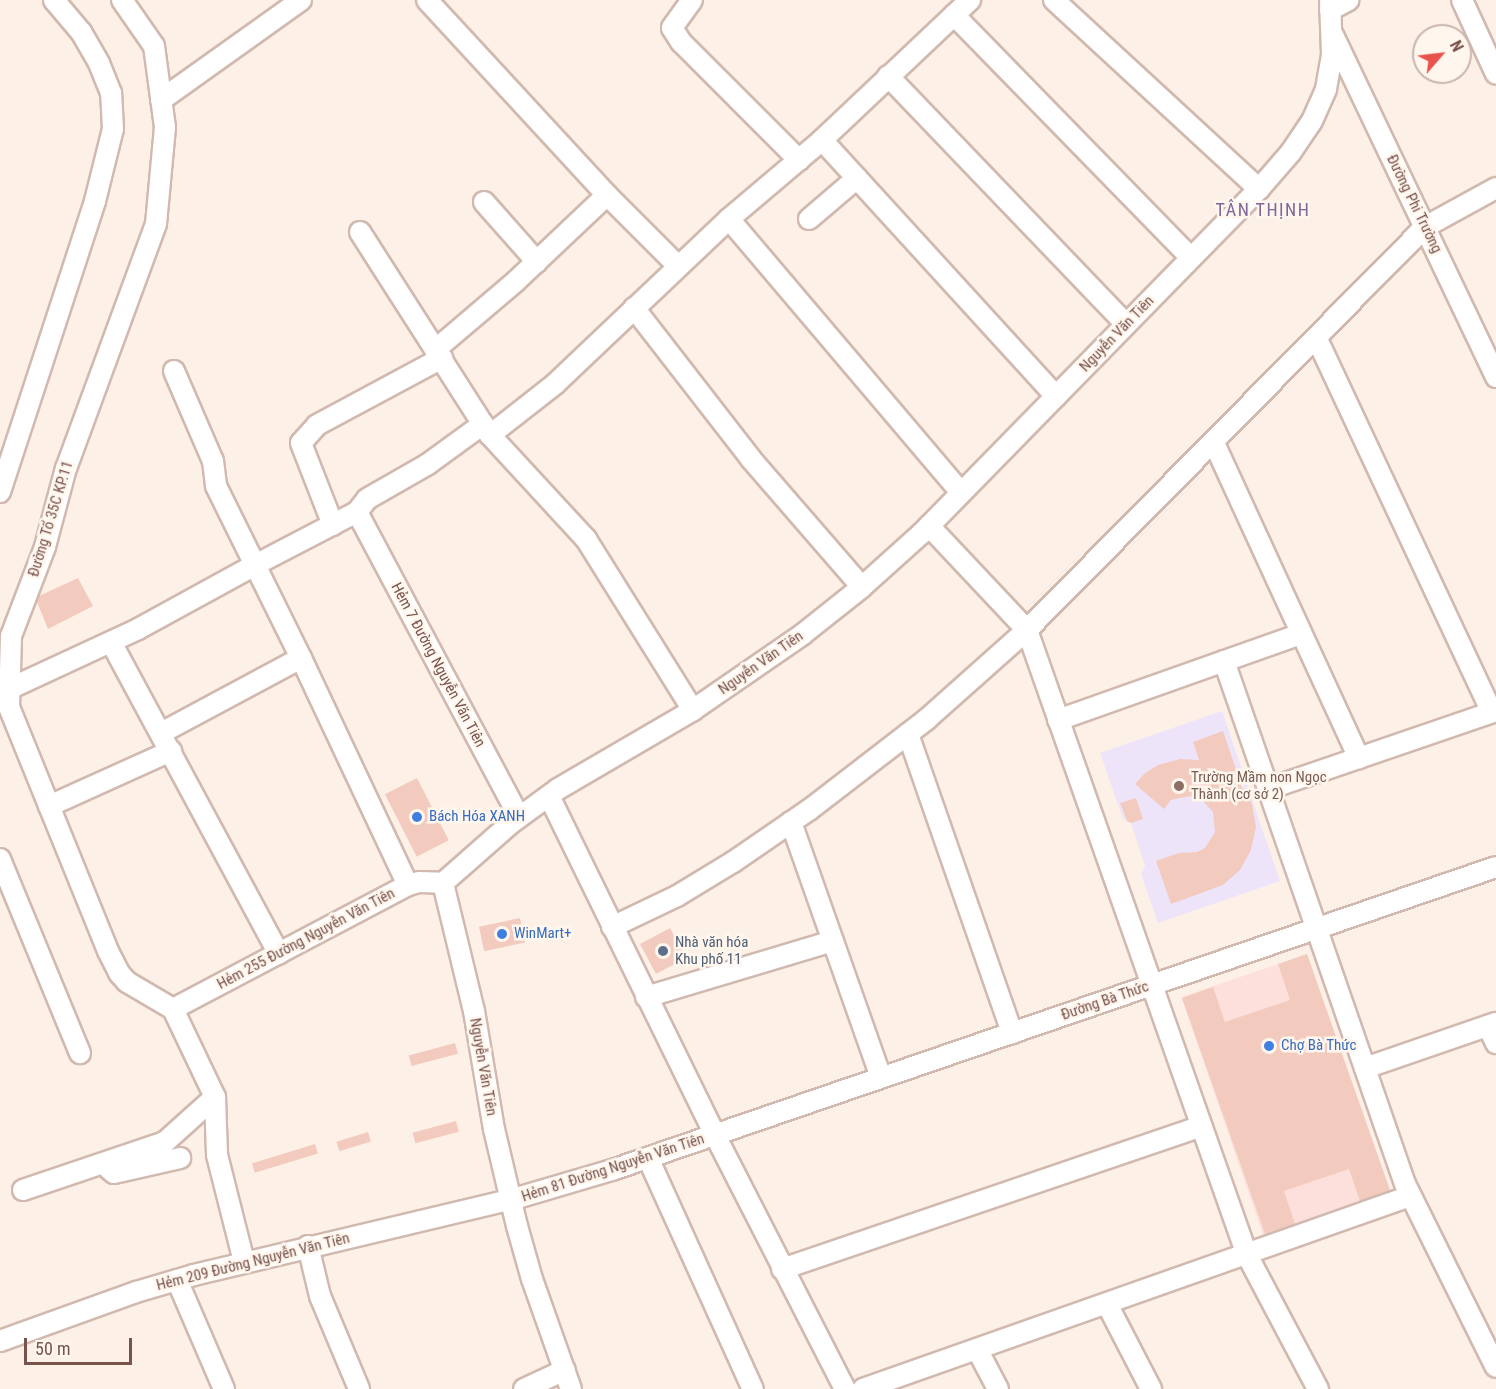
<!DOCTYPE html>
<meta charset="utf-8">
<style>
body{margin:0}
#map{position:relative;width:1496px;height:1389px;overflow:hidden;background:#fdf1e7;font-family:"Roboto Condensed",sans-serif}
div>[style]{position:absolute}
.commercial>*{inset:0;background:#fde0db;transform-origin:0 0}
.education>*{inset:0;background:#eee4f9}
.building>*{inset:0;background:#f3cbbe;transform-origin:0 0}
.roads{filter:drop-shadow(2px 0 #d1b9af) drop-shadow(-2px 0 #d1b9af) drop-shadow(0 2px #d1b9af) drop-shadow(0 -2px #d1b9af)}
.minor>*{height:20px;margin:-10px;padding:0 10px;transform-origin:10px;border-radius:10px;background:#fff}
.dots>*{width:16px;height:16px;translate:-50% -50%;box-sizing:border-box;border:3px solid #fff6ee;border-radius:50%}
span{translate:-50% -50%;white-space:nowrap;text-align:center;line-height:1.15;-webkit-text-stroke:5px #fff6ee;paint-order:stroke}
.street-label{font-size:15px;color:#77534b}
.education-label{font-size:15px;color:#785e54}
.left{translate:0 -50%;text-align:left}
.shop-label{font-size:15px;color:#366cbe}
.service-label{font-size:15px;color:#4e5e75}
.quarter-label{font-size:18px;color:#80669a;letter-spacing:1.5px}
.north{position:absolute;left:1412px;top:24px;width:60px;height:60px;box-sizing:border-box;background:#fff6ee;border:2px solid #c9b5ad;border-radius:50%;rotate:62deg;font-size:16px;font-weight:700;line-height:24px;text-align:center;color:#77534b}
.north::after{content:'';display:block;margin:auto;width:21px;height:27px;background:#e8544b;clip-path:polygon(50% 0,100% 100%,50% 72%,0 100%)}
.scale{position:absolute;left:24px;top:1338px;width:108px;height:27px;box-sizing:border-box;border:3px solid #77534b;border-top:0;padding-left:8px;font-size:18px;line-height:21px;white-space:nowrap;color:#77534b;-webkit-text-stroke:4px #fff6ee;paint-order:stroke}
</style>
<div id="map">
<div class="commercial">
<i style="left:1307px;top:954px;width:252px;height:133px;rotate:71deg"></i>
</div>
<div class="education">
<i style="clip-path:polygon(1222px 711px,1280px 881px,1158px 923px,1141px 874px,1145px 866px,1131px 823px,1123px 819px,1100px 753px)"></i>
</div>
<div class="building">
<i style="clip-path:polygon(78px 578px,93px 606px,48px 629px,37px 602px,39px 596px)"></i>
<i style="clip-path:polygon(1223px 731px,1241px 784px,1252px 804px,1256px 827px,1251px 850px,1240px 870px,1223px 885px,1171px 904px,1156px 861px,1179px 853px,1197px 852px,1205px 848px,1215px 832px,1213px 812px,1200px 798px,1190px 796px,1171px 800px,1164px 809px,1135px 784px,1144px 774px,1158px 765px,1180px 759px,1199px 760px,1193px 742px)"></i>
<i style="left:417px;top:778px;width:70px;height:36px;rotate:63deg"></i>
<i style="clip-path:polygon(1136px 798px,1143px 819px,1131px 823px,1127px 821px,1120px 803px)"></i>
<i style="left:520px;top:918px;width:25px;height:42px;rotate:78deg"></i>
<i style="left:670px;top:928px;width:34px;height:34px;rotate:62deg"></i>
<i style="clip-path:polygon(1307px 954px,1390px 1190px,1360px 1201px,1349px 1169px,1284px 1191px,1295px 1224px,1265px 1234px,1182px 998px,1213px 987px,1225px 1022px,1290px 1000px,1278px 964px)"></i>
<i style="left:455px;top:1043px;width:11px;height:48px;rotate:75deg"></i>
<i style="left:456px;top:1121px;width:11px;height:45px;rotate:75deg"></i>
<i style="left:368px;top:1132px;width:10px;height:33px;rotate:73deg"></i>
<i style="left:315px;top:1144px;width:10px;height:66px;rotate:73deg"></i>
</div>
<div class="roads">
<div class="minor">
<i style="left:122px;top:0;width:56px;rotate:55.2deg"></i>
<i style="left:154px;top:46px;width:82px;rotate:82.3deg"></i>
<i style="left:165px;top:127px;width:97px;rotate:95.3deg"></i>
<i style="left:156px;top:224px;width:260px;rotate:110.2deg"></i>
<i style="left:66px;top:468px;width:82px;rotate:104.9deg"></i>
<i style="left:45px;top:547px;width:95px;rotate:110.9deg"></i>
<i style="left:11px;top:636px;width:71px;rotate:91.6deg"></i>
<i style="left:9px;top:707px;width:263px;rotate:67.9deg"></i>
<i style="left:108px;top:951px;width:25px;rotate:63deg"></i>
<i style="left:119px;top:973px;width:12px;rotate:48deg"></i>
<i style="left:127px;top:982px;width:53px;rotate:30.4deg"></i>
<i style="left:427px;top:0;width:265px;rotate:47.3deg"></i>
<i style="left:607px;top:195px;width:100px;rotate:45deg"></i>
<i style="left:692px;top:0;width:34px;rotate:126deg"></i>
<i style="left:672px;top:28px;width:17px;rotate:57deg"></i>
<i style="left:681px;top:42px;width:167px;rotate:45deg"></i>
<i style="left:1054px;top:0;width:279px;rotate:42.7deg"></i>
<i style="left:1462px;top:0;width:81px;rotate:65.3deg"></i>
<i style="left:1330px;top:10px;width:21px;rotate:-28deg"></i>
<i style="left:954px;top:15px;width:339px;rotate:45.7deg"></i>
<i style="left:1333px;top:35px;width:379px;rotate:64.5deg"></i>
<i style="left:888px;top:76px;width:344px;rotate:46.2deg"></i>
<i style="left:161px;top:100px;width:172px;rotate:-35.5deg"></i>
<i style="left:822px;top:140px;width:347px;rotate:47.6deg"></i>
<i style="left:484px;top:202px;width:80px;rotate:48.5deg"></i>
<i style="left:729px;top:219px;width:359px;rotate:49.7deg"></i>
<i style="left:809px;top:219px;width:63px;rotate:-40.5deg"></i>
<i style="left:360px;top:232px;width:241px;rotate:57.4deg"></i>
<i style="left:490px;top:435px;width:142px;rotate:47.3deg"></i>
<i style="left:586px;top:539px;width:202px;rotate:58deg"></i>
<i style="left:634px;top:308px;width:191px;rotate:52.2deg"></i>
<i style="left:751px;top:459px;width:169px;rotate:49.1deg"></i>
<i style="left:1317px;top:339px;width:412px;rotate:64.9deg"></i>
<i style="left:435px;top:350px;width:106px;rotate:-40.4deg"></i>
<i style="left:516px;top:281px;width:125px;rotate:-43.4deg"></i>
<i style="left:174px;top:371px;width:98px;rotate:66.6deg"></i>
<i style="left:213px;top:461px;width:25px;rotate:83deg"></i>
<i style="left:216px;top:486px;width:192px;rotate:63.7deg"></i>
<i style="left:301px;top:658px;width:251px;rotate:64.8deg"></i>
<i style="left:490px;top:435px;width:83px;rotate:-38.1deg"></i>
<i style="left:555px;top:384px;width:240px;rotate:-43.5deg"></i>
<i style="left:729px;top:219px;width:122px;rotate:-40.3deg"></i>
<i style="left:822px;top:140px;width:204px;rotate:-43.4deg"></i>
<i style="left:1214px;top:443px;width:347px;rotate:65.3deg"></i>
<i style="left:0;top:492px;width:306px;rotate:-71.9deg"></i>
<i style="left:95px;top:201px;width:74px;rotate:-76deg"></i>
<i style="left:113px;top:129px;width:36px;rotate:-93deg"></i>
<i style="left:111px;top:93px;width:32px;rotate:-112deg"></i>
<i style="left:99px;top:63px;width:36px;rotate:-120deg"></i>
<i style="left:81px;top:32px;width:42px;rotate:-130.2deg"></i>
<i style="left:357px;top:512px;width:345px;rotate:62deg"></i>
<i style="left:333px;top:525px;width:88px;rotate:-111.3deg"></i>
<i style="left:301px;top:443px;width:24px;rotate:-48deg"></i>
<i style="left:317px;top:425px;width:142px;rotate:-28.2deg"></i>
<i style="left:929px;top:526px;width:143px;rotate:46.7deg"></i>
<i style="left:1027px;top:630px;width:663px;rotate:70.61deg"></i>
<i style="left:1247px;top:1255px;width:152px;rotate:62.1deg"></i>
<i style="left:111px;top:642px;width:354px;rotate:61.7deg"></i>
<i style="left:1224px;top:661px;width:553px;rotate:70.91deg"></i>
<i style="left:1405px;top:1184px;width:204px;rotate:63.6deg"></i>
<i style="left:9px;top:689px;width:142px;rotate:-24.9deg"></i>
<i style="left:138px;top:629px;width:133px;rotate:-28.7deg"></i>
<i style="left:255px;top:565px;width:115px;rotate:-27.5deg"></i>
<i style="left:357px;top:512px;width:16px;rotate:-52deg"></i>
<i style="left:367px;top:499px;width:70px;rotate:-29.8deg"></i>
<i style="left:428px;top:464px;width:68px;rotate:-36deg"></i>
<i style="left:1058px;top:720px;width:258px;rotate:-19.5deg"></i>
<i style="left:161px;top:733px;width:159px;rotate:-28.2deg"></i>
<i style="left:908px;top:734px;width:317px;rotate:70.8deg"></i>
<i style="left:1268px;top:789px;width:241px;rotate:-18.9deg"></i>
<i style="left:549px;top:796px;width:377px;rotate:63.9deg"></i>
<i style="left:715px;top:1135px;width:285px;rotate:62.9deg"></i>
<i style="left:49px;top:806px;width:134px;rotate:-24.3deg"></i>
<i style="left:791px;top:822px;width:271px;rotate:70.6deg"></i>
<i style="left:0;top:859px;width:210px;rotate:67.6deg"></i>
<i style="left:443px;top:883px;width:89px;rotate:-41.4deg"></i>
<i style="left:510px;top:824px;width:59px;rotate:-36.1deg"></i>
<i style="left:558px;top:789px;width:156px;rotate:-30.3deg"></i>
<i style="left:693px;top:710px;width:134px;rotate:-34.6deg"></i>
<i style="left:803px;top:634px;width:75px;rotate:-38.5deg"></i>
<i style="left:862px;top:587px;width:81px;rotate:-42deg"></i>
<i style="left:922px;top:533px;width:482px;rotate:-45.6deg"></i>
<i style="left:1259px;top:189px;width:49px;rotate:-49.1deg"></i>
<i style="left:1291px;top:152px;width:37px;rotate:-56deg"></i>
<i style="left:1312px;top:121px;width:35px;rotate:-66deg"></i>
<i style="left:1326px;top:89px;width:36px;rotate:-80deg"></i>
<i style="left:1332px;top:54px;width:54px;rotate:-92.1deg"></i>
<i style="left:443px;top:883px;width:132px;rotate:76.4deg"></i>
<i style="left:474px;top:1011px;width:120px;rotate:80.4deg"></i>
<i style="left:494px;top:1129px;width:100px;rotate:76.7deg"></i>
<i style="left:517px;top:1226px;width:55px;rotate:74.2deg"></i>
<i style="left:532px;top:1279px;width:117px;rotate:70.5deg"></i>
<i style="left:612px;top:927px;width:72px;rotate:-25.5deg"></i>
<i style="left:677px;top:896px;width:66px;rotate:-31.3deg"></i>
<i style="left:733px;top:862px;width:92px;rotate:-34.4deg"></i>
<i style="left:809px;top:810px;width:149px;rotate:-37.6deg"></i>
<i style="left:927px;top:719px;width:134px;rotate:-41.7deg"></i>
<i style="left:1027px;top:630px;width:566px;rotate:-45.36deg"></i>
<i style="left:1425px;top:227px;width:81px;rotate:-28.8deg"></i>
<i style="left:646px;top:997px;width:195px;rotate:-16.7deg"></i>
<i style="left:173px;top:1009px;width:266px;rotate:-27.8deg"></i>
<i style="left:408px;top:885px;width:11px;rotate:-15deg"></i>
<i style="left:419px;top:882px;width:24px;rotate:2deg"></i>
<i style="left:173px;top:1009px;width:98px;rotate:64.5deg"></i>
<i style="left:215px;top:1097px;width:58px;rotate:88deg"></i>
<i style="left:217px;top:1155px;width:110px;rotate:75.8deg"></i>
<i style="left:1488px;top:1026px;width:19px;rotate:65deg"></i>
<i style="left:1365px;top:1068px;width:139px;rotate:-19deg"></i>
<i style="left:648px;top:1158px;width:254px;rotate:65.6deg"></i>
<i style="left:109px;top:1169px;width:6px;rotate:39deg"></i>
<i style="left:114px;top:1173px;width:68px;rotate:-12.8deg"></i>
<i style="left:23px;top:1190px;width:150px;rotate:-18.7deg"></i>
<i style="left:165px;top:1142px;width:67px;rotate:-42deg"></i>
<i style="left:308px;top:1246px;width:51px;rotate:76.5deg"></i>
<i style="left:320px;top:1296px;width:101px;rotate:67.2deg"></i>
<i style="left:782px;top:1269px;width:443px;rotate:-18.8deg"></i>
<i style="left:177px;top:1280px;width:119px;rotate:66.7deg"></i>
<i style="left:1107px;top:1304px;width:96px;rotate:62.6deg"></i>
<i style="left:0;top:1341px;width:145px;rotate:-19.8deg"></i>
<i style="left:136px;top:1292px;width:60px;rotate:-16.3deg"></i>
<i style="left:194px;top:1275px;width:325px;rotate:-13.4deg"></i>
<i style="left:510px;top:1200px;width:106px;rotate:-16.4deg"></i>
<i style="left:612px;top:1170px;width:934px;rotate:-18.92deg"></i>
<i style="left:977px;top:1349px;width:45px;rotate:62.3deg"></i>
<i style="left:524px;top:1389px;width:45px;rotate:-24.9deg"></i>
<i style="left:863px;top:1389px;width:580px;rotate:-19.43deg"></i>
</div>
</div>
<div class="dots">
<i style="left:1179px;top:786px;background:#8d6e63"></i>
<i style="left:417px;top:817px;background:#3f7fe0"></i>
<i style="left:502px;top:934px;background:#3f7fe0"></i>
<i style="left:663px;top:951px;background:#5c6f8a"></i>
<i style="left:1269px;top:1046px;background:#3f7fe0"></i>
</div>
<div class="street-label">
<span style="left:1414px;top:204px;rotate:64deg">Đường Phi Trường</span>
<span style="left:1117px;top:334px;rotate:-46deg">Nguyễn Văn Tiên</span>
<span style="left:51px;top:519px;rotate:-73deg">Đường Tổ 35C KP.11</span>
<span style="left:761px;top:663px;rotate:-35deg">Nguyễn Văn Tiên</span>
<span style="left:438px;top:665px;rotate:62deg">Hẻm 7 Đường Nguyễn Văn Tiên</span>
<span style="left:306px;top:939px;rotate:-28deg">Hẻm 255 Đường Nguyễn Văn Tiên</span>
<span style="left:1105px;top:1001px;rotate:-19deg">Đường Bà Thức</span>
<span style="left:483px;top:1067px;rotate:80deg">Nguyễn Văn Tiên</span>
<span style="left:613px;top:1168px;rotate:-18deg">Hẻm 81 Đường Nguyễn Văn Tiên</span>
<span style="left:253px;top:1262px;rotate:-14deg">Hẻm 209 Đường Nguyễn Văn Tiên</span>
</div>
<div class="education-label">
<span class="left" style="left:1191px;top:786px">Trường Mầm non Ngọc<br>Thành (cơ sở 2)</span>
</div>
<div class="shop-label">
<span class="left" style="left:429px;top:817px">Bách Hóa XANH</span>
<span class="left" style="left:514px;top:934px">WinMart+</span>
<span class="left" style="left:1281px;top:1046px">Chợ Bà Thức</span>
</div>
<div class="service-label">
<span class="left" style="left:675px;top:951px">Nhà văn hóa<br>Khu phố 11</span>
</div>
<div class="quarter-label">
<span style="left:1263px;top:210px">TÂN THỊNH</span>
</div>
<div class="north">N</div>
<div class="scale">50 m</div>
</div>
